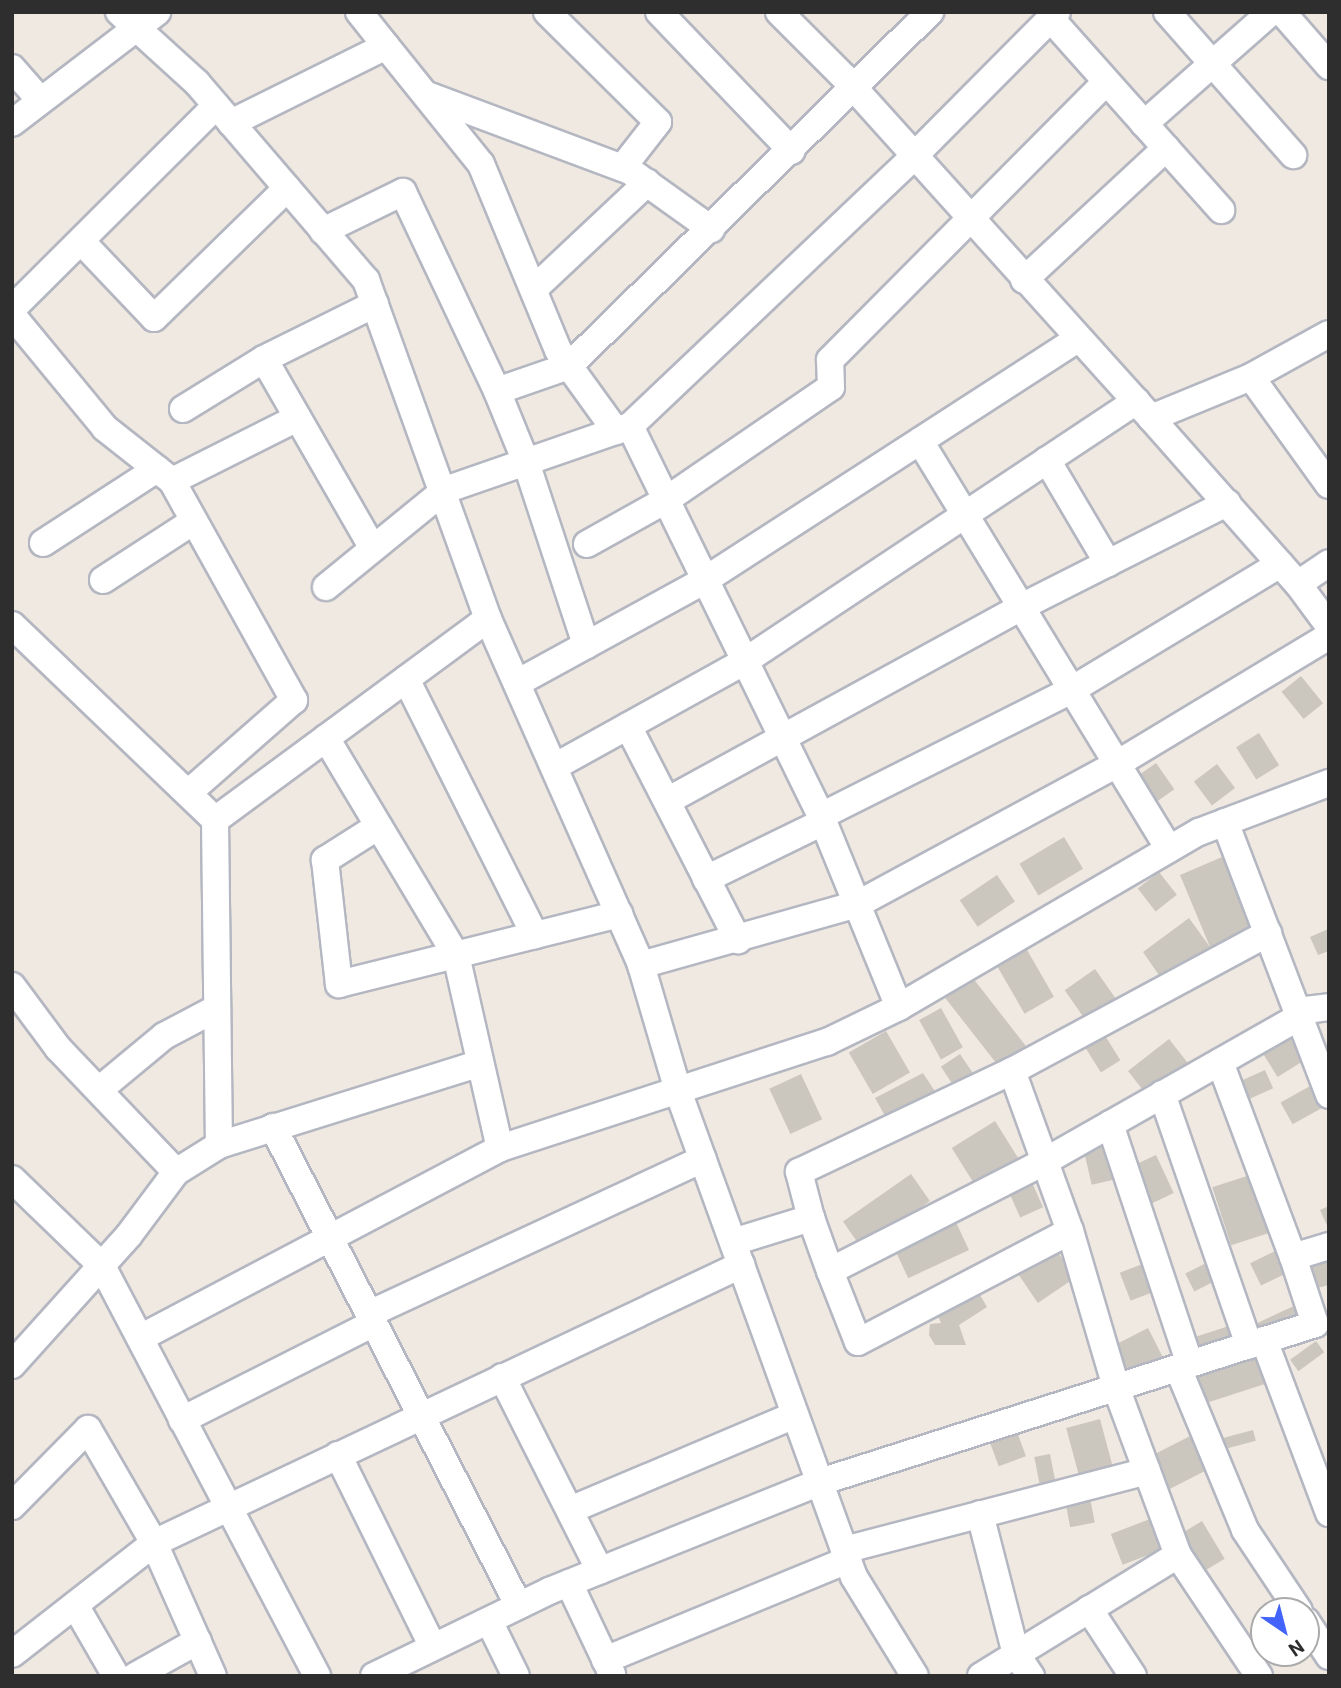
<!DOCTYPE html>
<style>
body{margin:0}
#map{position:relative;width:1341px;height:1688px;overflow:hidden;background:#efe9e1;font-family:Roboto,sans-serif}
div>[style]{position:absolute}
.building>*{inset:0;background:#cbc7bf;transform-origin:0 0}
.roads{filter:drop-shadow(2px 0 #b4b7c1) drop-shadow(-2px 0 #b4b7c1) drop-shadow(0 2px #b4b7c1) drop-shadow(0 -2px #b4b7c1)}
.minor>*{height:26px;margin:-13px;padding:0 13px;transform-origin:13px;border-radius:13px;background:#fff}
span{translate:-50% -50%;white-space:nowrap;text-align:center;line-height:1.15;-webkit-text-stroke:7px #fff;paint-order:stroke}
.frame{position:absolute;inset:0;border:14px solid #2e2e2e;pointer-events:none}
.north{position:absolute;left:1250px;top:1597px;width:70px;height:70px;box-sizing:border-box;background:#fff;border:2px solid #ababab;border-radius:50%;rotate:145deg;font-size:19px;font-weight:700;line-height:28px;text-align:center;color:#2e2e2e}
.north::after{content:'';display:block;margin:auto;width:24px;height:32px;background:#4264fb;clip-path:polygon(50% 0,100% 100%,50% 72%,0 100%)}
</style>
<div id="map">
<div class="building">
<i style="left:1301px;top:676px;width:35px;height:25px;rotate:51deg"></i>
<i style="left:1259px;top:733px;width:38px;height:27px;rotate:58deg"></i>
<i style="left:1156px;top:763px;width:32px;height:26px;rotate:55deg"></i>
<i style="left:1217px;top:764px;width:30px;height:29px;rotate:53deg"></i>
<i style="left:1064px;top:837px;width:37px;height:52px;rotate:59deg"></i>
<i style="clip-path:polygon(1229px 854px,1259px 926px,1210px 947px,1163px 981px,1143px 952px,1189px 918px,1210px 947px,1180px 875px)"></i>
<i style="left:1159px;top:872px;width:29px;height:27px;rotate:52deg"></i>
<i style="left:997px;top:875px;width:32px;height:45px;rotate:56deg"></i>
<i style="clip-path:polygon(1328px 929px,1329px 951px,1318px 955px,1310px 937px)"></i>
<i style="left:1023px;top:943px;width:62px;height:34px;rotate:60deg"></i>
<i style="left:1095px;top:969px;width:40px;height:37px;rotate:55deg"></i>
<i style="left:972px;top:977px;width:90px;height:34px;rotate:52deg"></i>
<i style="left:941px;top:1008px;width:45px;height:25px;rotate:61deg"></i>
<i style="left:886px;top:1031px;width:48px;height:43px;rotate:60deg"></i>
<i style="left:1295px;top:1033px;width:28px;height:38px;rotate:58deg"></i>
<i style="left:1104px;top:1034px;width:31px;height:23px;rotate:58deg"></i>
<i style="left:1169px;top:1039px;width:33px;height:52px;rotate:52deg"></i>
<i style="left:960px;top:1054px;width:29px;height:23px;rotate:56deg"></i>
<i style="left:1265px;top:1070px;width:20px;height:28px;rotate:66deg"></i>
<i style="clip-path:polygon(923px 1073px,940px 1099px,889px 1123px,875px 1098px)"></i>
<i style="left:801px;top:1074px;width:50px;height:35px;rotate:65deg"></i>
<i style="left:1312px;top:1085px;width:25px;height:36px;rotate:61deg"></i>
<i style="left:995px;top:1121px;width:46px;height:51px;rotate:58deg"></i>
<i style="left:1108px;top:1140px;width:40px;height:26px;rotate:77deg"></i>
<i style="left:1156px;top:1155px;width:42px;height:25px;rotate:65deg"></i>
<i style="left:1256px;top:1173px;width:61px;height:46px;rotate:72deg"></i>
<i style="left:911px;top:1174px;width:33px;height:83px;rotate:55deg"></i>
<i style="left:1030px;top:1178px;width:32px;height:25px;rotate:66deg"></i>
<i style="clip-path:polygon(1329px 1206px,1329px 1230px,1320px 1210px)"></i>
<i style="left:955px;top:1220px;width:33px;height:67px;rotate:65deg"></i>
<i style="left:1055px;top:1248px;width:36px;height:45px;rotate:56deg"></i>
<i style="left:1277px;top:1250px;width:25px;height:30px;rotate:64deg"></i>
<i style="clip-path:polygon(1329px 1256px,1329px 1285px,1309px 1290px,1302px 1262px)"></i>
<i style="left:1212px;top:1260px;width:20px;height:30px;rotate:63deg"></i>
<i style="left:1145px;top:1263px;width:30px;height:27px;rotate:69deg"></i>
<i style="clip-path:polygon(976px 1288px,987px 1307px,959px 1325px,966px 1345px,935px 1345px,929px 1335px,930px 1324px,941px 1323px,935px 1309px)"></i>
<i style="clip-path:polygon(1298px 1304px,1305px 1316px,1257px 1336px,1251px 1326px)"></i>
<i style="left:1238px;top:1323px;width:20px;height:54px;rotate:72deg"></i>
<i style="left:1148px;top:1328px;width:33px;height:39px;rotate:63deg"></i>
<i style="left:1316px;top:1341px;width:14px;height:32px;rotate:54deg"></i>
<i style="left:1257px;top:1357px;width:28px;height:65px;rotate:72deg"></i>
<i style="left:1100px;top:1419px;width:59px;height:35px;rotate:75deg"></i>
<i style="left:1016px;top:1429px;width:29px;height:29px;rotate:70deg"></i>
<i style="left:1253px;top:1430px;width:11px;height:37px;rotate:75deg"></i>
<i style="left:1198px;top:1432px;width:38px;height:55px;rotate:63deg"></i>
<i style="left:1050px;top:1454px;width:38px;height:16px;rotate:79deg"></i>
<i style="left:1090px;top:1498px;width:25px;height:25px;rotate:79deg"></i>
<i style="left:1150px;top:1519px;width:33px;height:42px;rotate:69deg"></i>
<i style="left:1202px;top:1521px;width:44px;height:31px;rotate:59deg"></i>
</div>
<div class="roads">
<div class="minor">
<i style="left:119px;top:12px;width:105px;rotate:42.3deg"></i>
<i style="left:197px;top:83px;width:260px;rotate:49.4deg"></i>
<i style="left:366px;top:280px;width:360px;rotate:70.2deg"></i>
<i style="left:488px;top:619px;width:378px;rotate:66.1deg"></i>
<i style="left:641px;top:965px;width:225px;rotate:-15.7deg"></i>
<i style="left:858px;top:904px;width:294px;rotate:-28.4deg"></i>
<i style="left:1117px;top:764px;width:248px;rotate:-31.1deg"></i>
<i style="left:359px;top:12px;width:43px;rotate:51.5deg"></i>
<i style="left:547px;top:12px;width:156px;rotate:44.7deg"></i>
<i style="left:658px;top:122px;width:58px;rotate:128deg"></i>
<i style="left:659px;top:12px;width:192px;rotate:46.3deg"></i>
<i style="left:779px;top:12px;width:93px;rotate:45deg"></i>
<i style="left:845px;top:78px;width:457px;rotate:48deg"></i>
<i style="left:1151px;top:418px;width:222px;rotate:48.5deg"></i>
<i style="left:1298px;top:584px;width:52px;rotate:53.6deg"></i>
<i style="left:1167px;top:12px;width:191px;rotate:48.6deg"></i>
<i style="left:1282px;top:12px;width:72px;rotate:49deg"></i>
<i style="left:1051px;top:19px;width:256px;rotate:48.3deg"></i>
<i style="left:12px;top:68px;width:43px;rotate:48.8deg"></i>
<i style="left:427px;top:95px;width:217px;rotate:20.5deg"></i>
<i style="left:630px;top:171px;width:100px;rotate:35.6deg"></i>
<i style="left:12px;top:123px;width:183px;rotate:-37.4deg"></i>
<i style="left:231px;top:123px;width:173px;rotate:-26.4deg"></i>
<i style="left:386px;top:46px;width:151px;rotate:51.2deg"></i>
<i style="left:481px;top:164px;width:201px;rotate:67.5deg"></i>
<i style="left:558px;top:350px;width:19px;rotate:55deg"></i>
<i style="left:569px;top:366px;width:76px;rotate:160.9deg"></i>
<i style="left:497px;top:391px;width:220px;rotate:-115.3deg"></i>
<i style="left:403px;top:192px;width:89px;rotate:154deg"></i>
<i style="left:1144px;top:124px;width:169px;rotate:-41.4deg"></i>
<i style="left:81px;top:241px;width:106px;rotate:46.5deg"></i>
<i style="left:154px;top:318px;width:186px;rotate:-44.3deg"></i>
<i style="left:1024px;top:280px;width:194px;rotate:-42.9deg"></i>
<i style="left:535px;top:288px;width:154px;rotate:-43.2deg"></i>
<i style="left:12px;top:309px;width:288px;rotate:-44.9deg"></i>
<i style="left:12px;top:315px;width:146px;rotate:50.5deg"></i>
<i style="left:105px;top:428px;width:85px;rotate:38.3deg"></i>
<i style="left:172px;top:481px;width:251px;rotate:60.9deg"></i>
<i style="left:294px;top:700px;width:141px;rotate:138.7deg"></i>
<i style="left:264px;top:359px;width:217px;rotate:60.1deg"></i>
<i style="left:1251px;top:377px;width:133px;rotate:54.2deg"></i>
<i style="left:497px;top:391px;width:77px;rotate:67.8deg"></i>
<i style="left:526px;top:462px;width:193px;rotate:71.8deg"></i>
<i style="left:183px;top:409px;width:95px;rotate:-31.7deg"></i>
<i style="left:264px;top:359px;width:124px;rotate:-26.4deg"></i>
<i style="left:1151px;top:418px;width:108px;rotate:-22.3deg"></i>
<i style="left:1251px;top:377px;width:89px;rotate:-28.9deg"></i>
<i style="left:630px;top:426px;width:434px;rotate:63.9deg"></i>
<i style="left:821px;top:816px;width:206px;rotate:67.8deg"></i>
<i style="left:616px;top:431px;width:80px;rotate:-125.9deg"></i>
<i style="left:569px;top:366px;width:506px;rotate:-44.44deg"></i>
<i style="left:920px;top:441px;width:478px;rotate:58.6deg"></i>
<i style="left:1047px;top:460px;width:120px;rotate:59.4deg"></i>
<i style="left:172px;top:481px;width:140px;rotate:-26.7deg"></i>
<i style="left:43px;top:543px;width:136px;rotate:-33deg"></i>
<i style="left:587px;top:544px;width:90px;rotate:-29.1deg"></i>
<i style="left:666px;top:500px;width:200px;rotate:-34.4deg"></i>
<i style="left:831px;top:387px;width:27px;rotate:-92deg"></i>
<i style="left:830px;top:360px;width:392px;rotate:-45.2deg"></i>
<i style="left:103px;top:580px;width:108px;rotate:-33deg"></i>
<i style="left:1298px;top:584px;width:37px;rotate:-34deg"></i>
<i style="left:326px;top:587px;width:154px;rotate:-39.2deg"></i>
<i style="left:445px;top:490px;width:196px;rotate:-19.1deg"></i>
<i style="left:630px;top:426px;width:390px;rotate:-43.5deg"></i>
<i style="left:913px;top:157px;width:204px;rotate:-45.2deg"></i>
<i style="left:12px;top:625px;width:281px;rotate:43.8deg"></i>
<i style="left:215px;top:820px;width:325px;rotate:89.3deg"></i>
<i style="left:406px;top:679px;width:287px;rotate:63.3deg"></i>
<i style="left:517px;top:683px;width:214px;rotate:-28.7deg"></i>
<i style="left:705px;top:580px;width:444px;rotate:-32.9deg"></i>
<i style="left:628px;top:726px;width:241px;rotate:62.8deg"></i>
<i style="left:326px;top:738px;width:253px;rotate:59.1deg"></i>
<i style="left:456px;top:955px;width:198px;rotate:77.2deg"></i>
<i style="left:500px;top:1148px;width:344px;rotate:-18deg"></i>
<i style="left:827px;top:1042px;width:80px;rotate:-25.9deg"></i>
<i style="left:899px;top:1007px;width:347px;rotate:-30.3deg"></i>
<i style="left:1199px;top:832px;width:139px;rotate:-20.7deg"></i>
<i style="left:554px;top:767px;width:218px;rotate:-29deg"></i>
<i style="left:745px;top:661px;width:470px;rotate:-33.6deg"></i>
<i style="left:667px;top:801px;width:406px;rotate:-28.7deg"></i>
<i style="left:1023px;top:606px;width:229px;rotate:-26.8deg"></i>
<i style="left:821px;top:816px;width:282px;rotate:-26.7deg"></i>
<i style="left:1073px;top:689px;width:242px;rotate:-31.1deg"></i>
<i style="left:215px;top:820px;width:339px;rotate:-36.4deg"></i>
<i style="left:1225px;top:822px;width:292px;rotate:69.1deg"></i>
<i style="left:377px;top:827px;width:62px;rotate:147.6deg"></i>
<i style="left:325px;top:860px;width:125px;rotate:83.6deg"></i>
<i style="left:339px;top:984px;width:289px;rotate:-14deg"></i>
<i style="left:706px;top:879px;width:130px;rotate:-26deg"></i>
<i style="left:641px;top:965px;width:131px;rotate:73.6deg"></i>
<i style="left:678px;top:1091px;width:517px;rotate:70.09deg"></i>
<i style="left:854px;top:1577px;width:116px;rotate:58.4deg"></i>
<i style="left:12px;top:986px;width:77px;rotate:53.4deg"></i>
<i style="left:58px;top:1048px;width:171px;rotate:46.4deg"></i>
<i style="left:1297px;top:1011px;width:32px;rotate:-7deg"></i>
<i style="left:1220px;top:1062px;width:208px;rotate:69.5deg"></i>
<i style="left:99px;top:1090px;width:85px;rotate:-39.7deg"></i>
<i style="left:164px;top:1036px;width:60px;rotate:-27.8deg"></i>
<i style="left:1162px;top:1094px;width:266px;rotate:70.9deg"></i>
<i style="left:1110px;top:1124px;width:253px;rotate:71.6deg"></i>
<i style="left:273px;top:1127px;width:538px;rotate:62.82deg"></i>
<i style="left:12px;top:1179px;width:125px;rotate:44deg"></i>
<i style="left:102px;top:1266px;width:463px;rotate:62.3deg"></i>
<i style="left:811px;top:1218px;width:56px;rotate:70.3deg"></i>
<i style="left:830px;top:1271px;width:238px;rotate:-27deg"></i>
<i style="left:1042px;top:1163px;width:296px;rotate:-29.6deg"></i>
<i style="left:733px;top:1242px;width:82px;rotate:-17.1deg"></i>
<i style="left:811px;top:1218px;width:48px;rotate:-104.6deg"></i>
<i style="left:799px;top:1172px;width:236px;rotate:-25.4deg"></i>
<i style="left:830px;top:1271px;width:76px;rotate:68.5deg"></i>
<i style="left:858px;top:1342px;width:239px;rotate:-27.6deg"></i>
<i style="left:369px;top:1314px;width:368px;rotate:-24.9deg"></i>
<i style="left:140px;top:1338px;width:407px;rotate:-27.8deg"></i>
<i style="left:1264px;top:1340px;width:185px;rotate:69.4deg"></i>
<i style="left:12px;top:1365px;width:175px;rotate:-48deg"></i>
<i style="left:129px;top:1235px;width:79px;rotate:-53.3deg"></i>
<i style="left:176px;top:1172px;width:51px;rotate:-32.1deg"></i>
<i style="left:219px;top:1145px;width:271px;rotate:-17.4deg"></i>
<i style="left:1178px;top:1368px;width:175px;rotate:67.5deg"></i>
<i style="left:1245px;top:1530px;width:97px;rotate:56.3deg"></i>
<i style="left:502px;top:1377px;width:217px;rotate:63.2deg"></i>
<i style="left:182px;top:1420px;width:215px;rotate:-26.8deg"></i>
<i style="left:338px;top:1455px;width:214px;rotate:63.7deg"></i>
<i style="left:12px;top:1506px;width:108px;rotate:-45.4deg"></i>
<i style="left:88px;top:1429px;width:132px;rotate:59.9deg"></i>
<i style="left:154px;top:1543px;width:145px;rotate:66.1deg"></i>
<i style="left:570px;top:1510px;width:244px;rotate:-22.9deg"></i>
<i style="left:980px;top:1514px;width:145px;rotate:75.6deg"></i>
<i style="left:1016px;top:1654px;width:27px;rotate:56deg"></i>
<i style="left:844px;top:1550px;width:313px;rotate:-14.6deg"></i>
<i style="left:569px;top:1583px;width:101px;rotate:64.7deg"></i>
<i style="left:75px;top:1605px;width:82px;rotate:60deg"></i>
<i style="left:1089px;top:1609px;width:80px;rotate:56.7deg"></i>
<i style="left:489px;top:1621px;width:61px;rotate:63.9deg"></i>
<i style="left:1306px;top:1621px;width:42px;rotate:56.7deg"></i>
<i style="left:12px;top:1654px;width:180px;rotate:-38deg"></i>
<i style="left:154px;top:1543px;width:650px;rotate:-25.34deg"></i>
<i style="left:605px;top:1660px;width:263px;rotate:-22.4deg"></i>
<i style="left:135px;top:1676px;width:72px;rotate:-29.1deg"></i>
<i style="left:374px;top:1676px;width:195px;rotate:-25.9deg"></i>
<i style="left:549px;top:1591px;width:292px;rotate:-21.9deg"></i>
<i style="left:820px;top:1482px;width:520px;rotate:-17.7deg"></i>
<i style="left:1315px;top:1324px;width:71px;rotate:-108.2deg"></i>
<i style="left:1293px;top:1257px;width:38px;rotate:-17deg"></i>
<i style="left:981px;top:1676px;width:231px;rotate:-31.6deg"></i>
<i style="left:1259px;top:1676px;width:146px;rotate:-123.8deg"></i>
<i style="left:1178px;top:1555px;width:179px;rotate:-110.3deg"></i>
<i style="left:1116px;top:1387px;width:163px;rotate:-106.4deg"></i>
<i style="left:1070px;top:1231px;width:170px;rotate:-109.9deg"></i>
<i style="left:1012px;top:1071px;width:291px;rotate:-28.3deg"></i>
</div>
</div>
<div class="frame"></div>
<div class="north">N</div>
</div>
